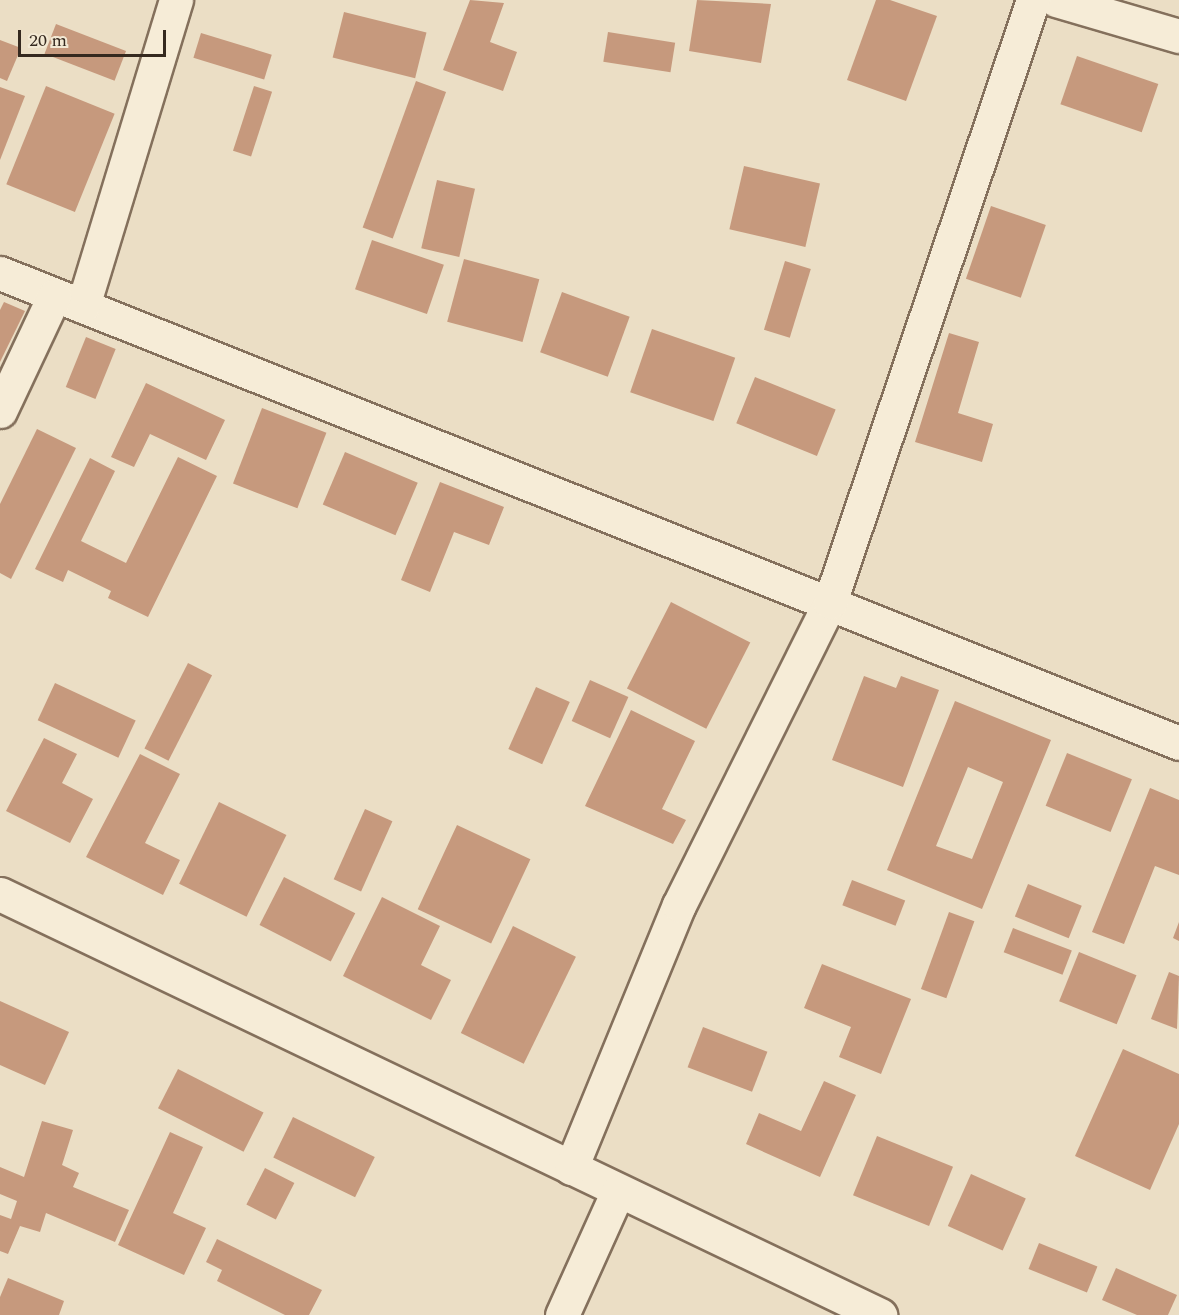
<!DOCTYPE html>
<style>
body{margin:0}
#map{position:relative;width:1179px;height:1315px;overflow:hidden;background:#ebdec5;font-family:Spectral,serif}
div>[style]{position:absolute}
.building>*{inset:0;background:#c6997d;transform-origin:0 0}
.roads{filter:drop-shadow(2px 0 #84705c) drop-shadow(-2px 0 #84705c) drop-shadow(0 2px #84705c) drop-shadow(0 -2px #84705c)}
.minor>*{height:33px;margin:-16.5px;padding:0 16.5px;transform-origin:16.5px;border-radius:16.5px;background:#f6ecd7}
span{translate:-50% -50%;white-space:nowrap;text-align:center;line-height:1.15;-webkit-text-stroke:4.5px #f3e9d4;paint-order:stroke}
.scale{position:absolute;left:18px;top:30px;width:148px;height:27px;box-sizing:border-box;border:3px solid #35291f;border-top:0;padding-left:8px;font-size:18px;line-height:21px;white-space:nowrap;color:#35291f;-webkit-text-stroke:4px #f3e9d4;paint-order:stroke}
</style>
<div id="map">
<div class="building">
<i style="clip-path:polygon(470px 0,504px 3px,490px 42px,517px 52px,503px 91px,443px 70px)"></i>
<i style="clip-path:polygon(697px 0,771px 4px,761px 63px,689px 51px)"></i>
<i style="clip-path:polygon(876px 0,890px 0,937px 16px,906px 101px,847px 80px)"></i>
<i style="left:344px;top:12px;width:85px;height:47px;rotate:14deg"></i>
<i style="left:56px;top:24px;width:75px;height:32px;rotate:21deg"></i>
<i style="left:608px;top:32px;width:68px;height:30px;rotate:9deg"></i>
<i style="left:201px;top:33px;width:74px;height:26px;rotate:17deg"></i>
<i style="clip-path:polygon(0 40px,21px 48px,7px 81px,0 78px)"></i>
<i style="left:1077px;top:56px;width:86px;height:51px;rotate:19deg"></i>
<i style="left:416px;top:81px;width:32px;height:156px;rotate:20deg"></i>
<i style="left:46px;top:86px;width:74px;height:106px;rotate:22deg"></i>
<i style="left:254px;top:86px;width:19px;height:68px;rotate:18deg"></i>
<i style="clip-path:polygon(0 87px,25px 96px,0 160px)"></i>
<i style="left:744px;top:166px;width:78px;height:65px;rotate:13deg"></i>
<i style="left:437px;top:180px;width:39px;height:70px;rotate:13deg"></i>
<i style="left:991px;top:206px;width:58px;height:77px;rotate:19deg"></i>
<i style="left:372px;top:240px;width:76px;height:52px;rotate:19deg"></i>
<i style="left:464px;top:259px;width:78px;height:65px;rotate:15deg"></i>
<i style="left:785px;top:261px;width:27px;height:72px;rotate:17deg"></i>
<i style="left:562px;top:292px;width:72px;height:64px;rotate:20deg"></i>
<i style="clip-path:polygon(4px 302px,25px 311px,0 362px,0 310px)"></i>
<i style="left:652px;top:329px;width:88px;height:67px;rotate:19deg"></i>
<i style="clip-path:polygon(949px 333px,979px 342px,958px 413px,993px 424px,982px 462px,915px 442px)"></i>
<i style="left:86px;top:337px;width:32px;height:54px;rotate:22deg"></i>
<i style="left:755px;top:377px;width:87px;height:50px;rotate:22deg"></i>
<i style="clip-path:polygon(146px 383px,225px 420px,206px 460px,150px 434px,134px 467px,111px 457px)"></i>
<i style="left:262px;top:408px;width:69px;height:81px;rotate:21deg"></i>
<i style="clip-path:polygon(37px 429px,76px 448px,11px 579px,0 573px,0 504px)"></i>
<i style="left:345px;top:452px;width:79px;height:57px;rotate:23deg"></i>
<i style="clip-path:polygon(178px 457px,217px 476px,148px 617px,108px 598px,111px 591px,68px 570px,63px 582px,35px 569px,90px 458px,115px 471px,81px 541px,126px 563px)"></i>
<i style="clip-path:polygon(440px 482px,504px 507px,489px 545px,454px 532px,430px 592px,401px 580px)"></i>
<i style="left:671px;top:602px;width:89px;height:97px;rotate:27deg"></i>
<i style="left:188px;top:663px;width:27px;height:96px;rotate:27deg"></i>
<i style="clip-path:polygon(864px 676px,896px 688px,901px 676px,939px 690px,903px 787px,832px 760px)"></i>
<i style="left:590px;top:680px;width:42px;height:45px;rotate:24deg"></i>
<i style="left:55px;top:683px;width:89px;height:41px;rotate:25deg"></i>
<i style="left:536px;top:687px;width:37px;height:68px;rotate:24deg"></i>
<i style="clip-path:polygon(evenodd,955px 701px,1051px 740px,982px 909px,887px 870px,955px 701px,968px 767px,1003px 782px,972px 859px,936px 846px,968px 767px)"></i>
<i style="clip-path:polygon(631px 710px,695px 741px,662px 809px,686px 820px,673px 844px,585px 806px)"></i>
<i style="clip-path:polygon(44px 738px,77px 754px,62px 783px,93px 799px,70px 843px,6px 811px)"></i>
<i style="left:1067px;top:753px;width:70px;height:57px;rotate:22deg"></i>
<i style="clip-path:polygon(140px 754px,180px 774px,145px 843px,180px 860px,163px 895px,86px 857px)"></i>
<i style="clip-path:polygon(1150px 788px,1179px 800px,1179px 875px,1155px 866px,1124px 944px,1092px 932px)"></i>
<i style="left:219px;top:802px;width:75px;height:91px;rotate:26deg"></i>
<i style="left:365px;top:809px;width:30px;height:77px;rotate:24deg"></i>
<i style="left:457px;top:825px;width:81px;height:93px;rotate:25deg"></i>
<i style="left:284px;top:877px;width:80px;height:54px;rotate:27deg"></i>
<i style="left:852px;top:880px;width:57px;height:27px;rotate:21deg"></i>
<i style="left:1028px;top:884px;width:58px;height:35px;rotate:22deg"></i>
<i style="clip-path:polygon(382px 897px,440px 926px,421px 965px,451px 980px,431px 1020px,343px 976px)"></i>
<i style="left:949px;top:912px;width:27px;height:82px;rotate:20deg"></i>
<i style="clip-path:polygon(1179px 922px,1179px 941px,1173px 938px)"></i>
<i style="left:513px;top:926px;width:70px;height:119px;rotate:26deg"></i>
<i style="left:1013px;top:928px;width:63px;height:26px;rotate:21deg"></i>
<i style="left:1079px;top:952px;width:62px;height:53px;rotate:22deg"></i>
<i style="clip-path:polygon(822px 964px,911px 999px,881px 1074px,839px 1057px,851px 1027px,804px 1008px)"></i>
<i style="clip-path:polygon(1169px 972px,1179px 976px,1177px 1029px,1151px 1019px)"></i>
<i style="clip-path:polygon(0 1001px,69px 1032px,45px 1085px,0 1065px)"></i>
<i style="left:703px;top:1027px;width:69px;height:43px;rotate:21deg"></i>
<i style="clip-path:polygon(1123px 1049px,1179px 1074px,1179px 1124px,1150px 1190px,1075px 1156px)"></i>
<i style="left:178px;top:1069px;width:96px;height:44px;rotate:27deg"></i>
<i style="clip-path:polygon(824px 1081px,856px 1095px,820px 1177px,746px 1144px,759px 1113px,801px 1131px)"></i>
<i style="left:293px;top:1117px;width:91px;height:45px;rotate:26deg"></i>
<i style="clip-path:polygon(42px 1121px,73px 1130px,62px 1165px,79px 1173px,73px 1187px,129px 1210px,115px 1242px,46px 1213px,40px 1232px,20px 1226px,8px 1254px,0 1251px,0 1215px,11px 1219px,17px 1201px,0 1194px,0 1167px,24px 1177px)"></i>
<i style="clip-path:polygon(170px 1132px,203px 1147px,173px 1213px,206px 1228px,184px 1275px,118px 1245px)"></i>
<i style="left:877px;top:1136px;width:82px;height:64px;rotate:22deg"></i>
<i style="left:265px;top:1168px;width:33px;height:41px;rotate:27deg"></i>
<i style="left:971px;top:1174px;width:60px;height:57px;rotate:24deg"></i>
<i style="clip-path:polygon(217px 1239px,322px 1290px,309px 1315px,285px 1315px,217px 1281px,222px 1270px,206px 1262px)"></i>
<i style="left:1039px;top:1243px;width:63px;height:28px;rotate:22deg"></i>
<i style="clip-path:polygon(1116px 1268px,1177px 1295px,1168px 1315px,1137px 1315px,1102px 1300px)"></i>
<i style="clip-path:polygon(8px 1278px,64px 1301px,59px 1315px,0 1315px,0 1297px)"></i>
</div>
<div class="roads">
<div class="minor">
<i style="left:1056px;top:0;width:128px;rotate:16.3deg"></i>
<i style="left:0;top:273px;width:1269px;rotate:21.73deg"></i>
<i style="left:83px;top:306px;width:320px;rotate:-73.1deg"></i>
<i style="left:0;top:411px;width:127px;rotate:-64.8deg"></i>
<i style="left:0;top:894px;width:976px;rotate:25.57deg"></i>
<i style="left:571px;top:1168px;width:284px;rotate:-67.7deg"></i>
<i style="left:679px;top:905px;width:339px;rotate:-63.5deg"></i>
<i style="left:830px;top:602px;width:635px;rotate:-71.37deg"></i>
<i style="left:562px;top:1315px;width:136px;rotate:-65.7deg"></i>
</div>
</div>
<div class="scale">20 m</div>
</div>
